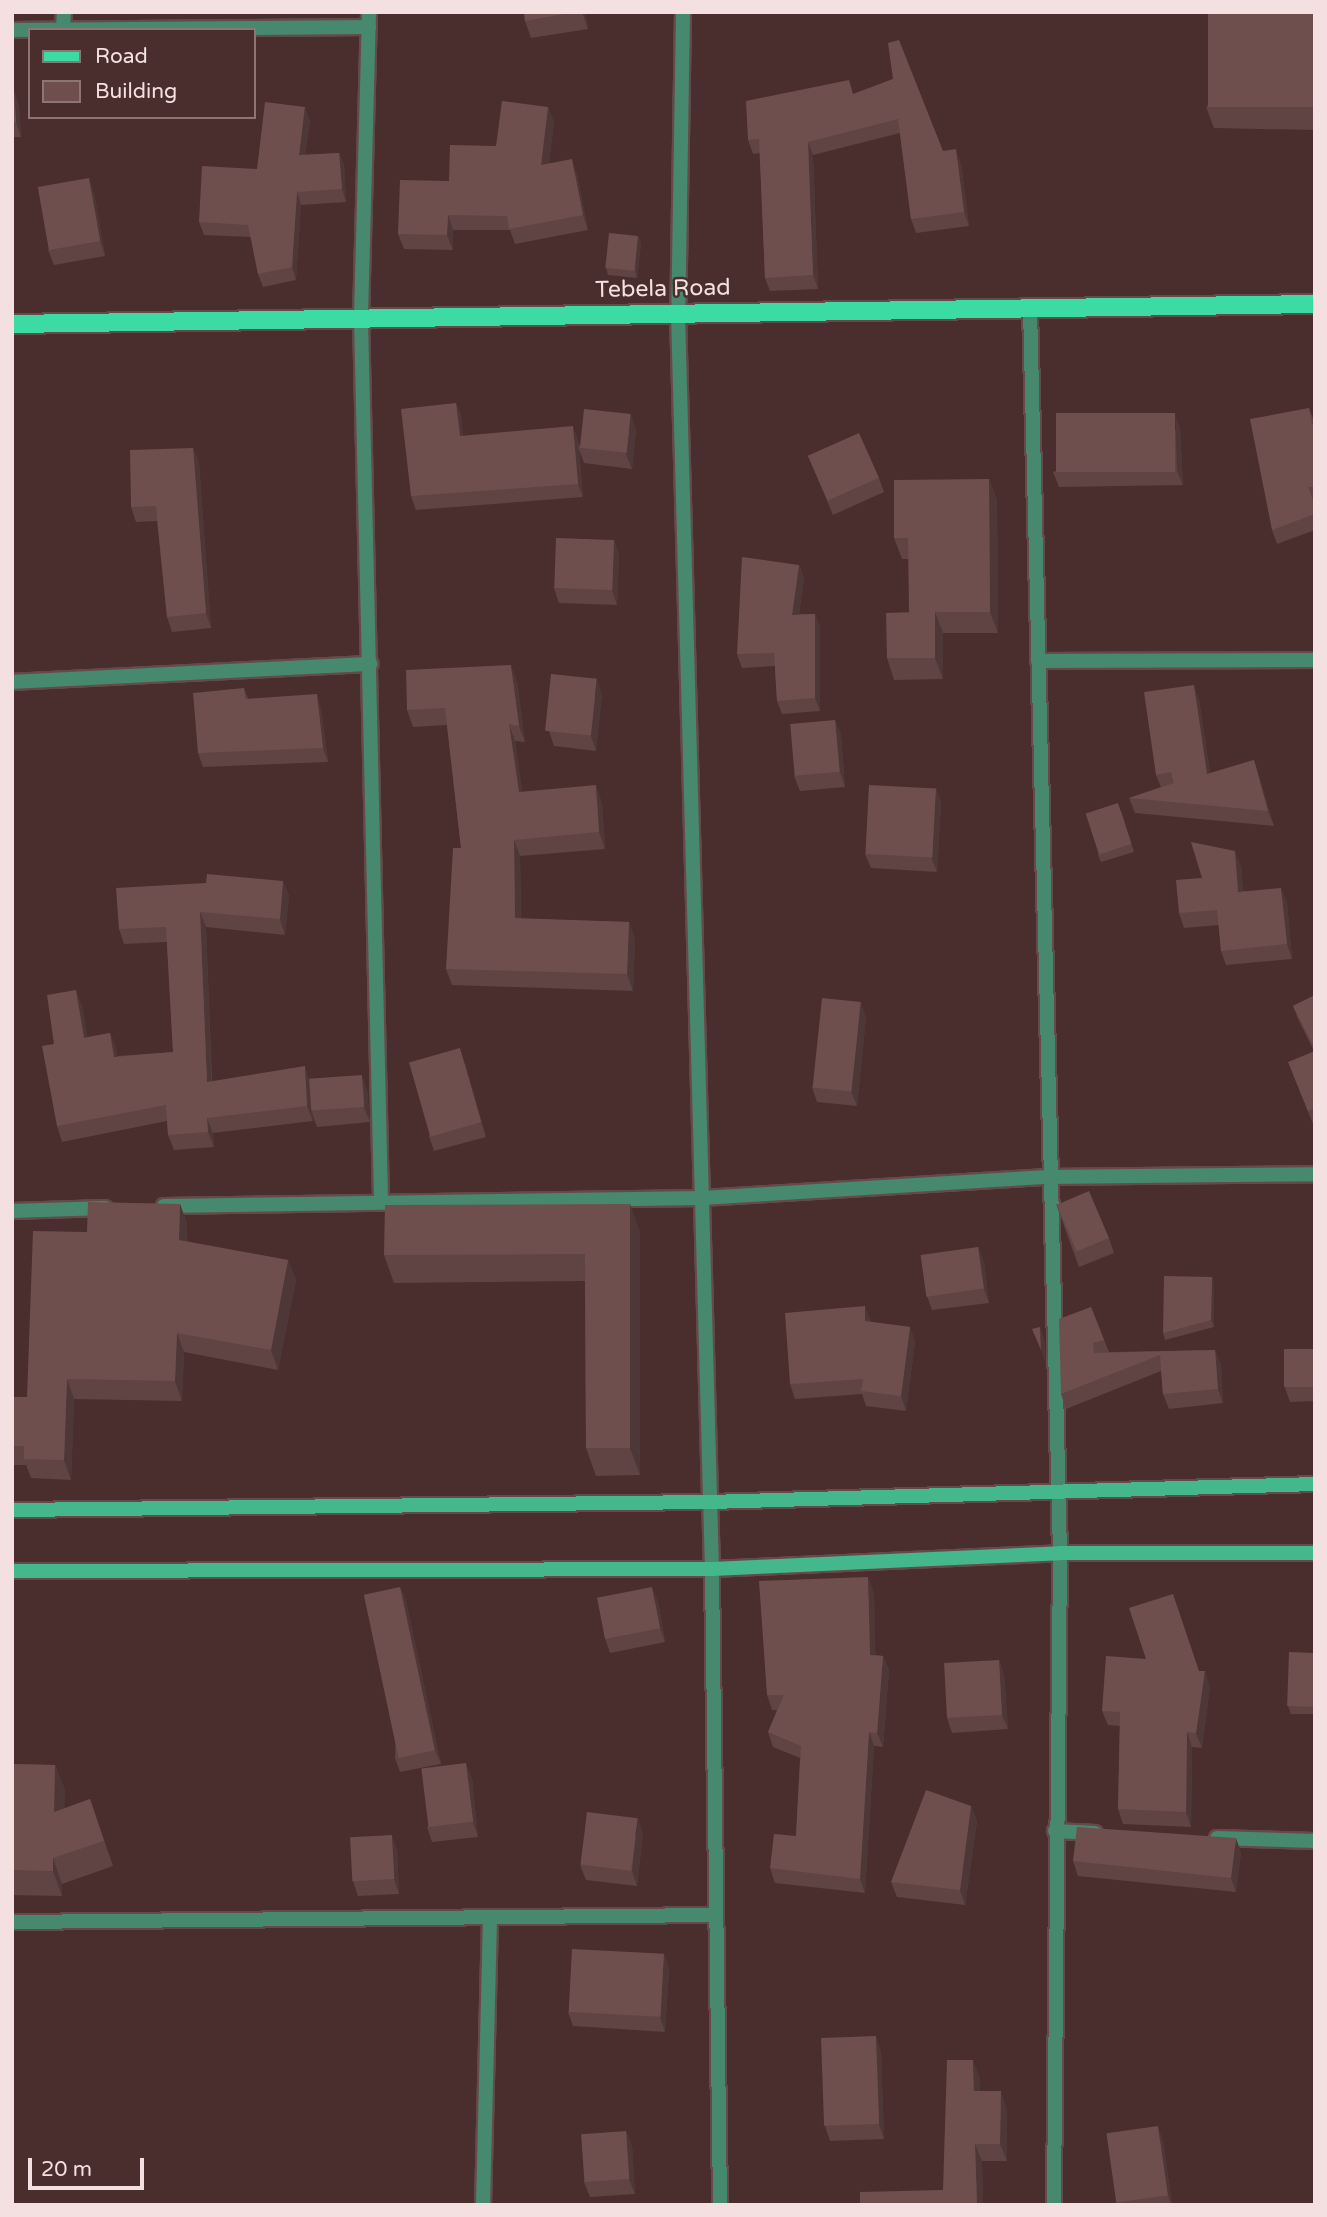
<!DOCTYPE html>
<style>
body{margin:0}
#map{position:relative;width:1327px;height:2217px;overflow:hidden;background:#4a2d2d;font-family:"Varela Round",sans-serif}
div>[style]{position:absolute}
.roads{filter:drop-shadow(2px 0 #654a4a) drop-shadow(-2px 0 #654a4a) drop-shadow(0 2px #654a4a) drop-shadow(0 -2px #654a4a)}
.minor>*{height:14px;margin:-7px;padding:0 7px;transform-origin:7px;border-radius:7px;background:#47896e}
.secondary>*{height:14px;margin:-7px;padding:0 7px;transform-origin:7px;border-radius:7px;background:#45b78c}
.primary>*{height:18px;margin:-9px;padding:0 9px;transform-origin:9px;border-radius:9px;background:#3bdba3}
.wall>*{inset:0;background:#5f4443}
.shaded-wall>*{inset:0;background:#4e3737}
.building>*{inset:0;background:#6f4f4e;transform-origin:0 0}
span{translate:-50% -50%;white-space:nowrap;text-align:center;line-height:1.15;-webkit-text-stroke:5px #4a2d2d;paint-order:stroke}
.street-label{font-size:23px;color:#f4e0e0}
.frame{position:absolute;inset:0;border:14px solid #f4e0e0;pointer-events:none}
.legend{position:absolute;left:28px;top:28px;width:228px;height:91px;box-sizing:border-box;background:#4a2d2d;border:2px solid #8e7575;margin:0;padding:9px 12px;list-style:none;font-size:21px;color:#f4e0e0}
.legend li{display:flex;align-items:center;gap:14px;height:35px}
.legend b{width:35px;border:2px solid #8e7575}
.scale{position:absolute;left:28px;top:2158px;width:116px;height:32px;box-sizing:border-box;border:4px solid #f4e0e0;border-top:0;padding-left:9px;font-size:21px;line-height:24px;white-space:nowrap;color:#f4e0e0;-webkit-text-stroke:5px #4a2d2d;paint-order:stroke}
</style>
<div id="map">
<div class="roads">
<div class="minor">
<i style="left:369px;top:12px;width:306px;rotate:91.5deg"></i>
<i style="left:361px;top:318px;width:881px;rotate:88.7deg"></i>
<i style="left:683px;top:12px;width:302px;rotate:90.9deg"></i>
<i style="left:678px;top:314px;width:1255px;rotate:88.45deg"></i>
<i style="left:712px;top:1569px;width:636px;rotate:89.28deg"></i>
<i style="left:63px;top:29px;width:17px;rotate:-87deg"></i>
<i style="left:12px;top:30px;width:357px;rotate:-0.5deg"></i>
<i style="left:1030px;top:308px;width:1245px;rotate:88.62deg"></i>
<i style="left:1060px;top:1553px;width:652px;rotate:90.53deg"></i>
<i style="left:1038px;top:661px;width:277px;rotate:-0.2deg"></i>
<i style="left:12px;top:682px;width:359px;rotate:-2.9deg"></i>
<i style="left:164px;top:1206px;width:538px;rotate:-0.85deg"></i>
<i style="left:702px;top:1198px;width:346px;rotate:-3.5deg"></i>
<i style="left:1047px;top:1177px;width:268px;rotate:-0.6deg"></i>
<i style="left:12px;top:1211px;width:93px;rotate:-1.8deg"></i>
<i style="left:1055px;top:1831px;width:40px;rotate:2.9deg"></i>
<i style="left:1217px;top:1838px;width:98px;rotate:1.8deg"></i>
<i style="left:12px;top:1922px;width:704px;rotate:-0.57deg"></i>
<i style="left:483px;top:2205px;width:287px;rotate:-88.6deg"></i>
</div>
<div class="secondary">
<i style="left:12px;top:1510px;width:698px;rotate:-0.66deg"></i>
<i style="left:710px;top:1502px;width:605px;rotate:-1.7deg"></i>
<i style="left:12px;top:1571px;width:700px;rotate:-0.16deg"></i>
<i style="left:712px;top:1569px;width:348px;rotate:-2.6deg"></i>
<i style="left:1060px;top:1553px;width:255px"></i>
</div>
<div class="primary">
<i style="left:12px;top:324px;width:1303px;rotate:-0.88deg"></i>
</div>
</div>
<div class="wall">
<i style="clip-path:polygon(524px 12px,585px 12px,588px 29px,531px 38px,525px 21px)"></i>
<i style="clip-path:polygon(1315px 12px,1315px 130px,1214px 128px,1206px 107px)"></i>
<i style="clip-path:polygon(893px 79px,943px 151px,961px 163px,969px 226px,916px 233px,911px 219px,900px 133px,813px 155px,818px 289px,770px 291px,765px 278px,760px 153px,753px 154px,748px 140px,855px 94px)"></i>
<i style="clip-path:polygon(12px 91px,14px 91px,19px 106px,21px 137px,12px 137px)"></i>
<i style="clip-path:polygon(548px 107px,554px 122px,549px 163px,577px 174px,588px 230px,515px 244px,510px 230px,453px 230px,453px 250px,404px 249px,398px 234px,449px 181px)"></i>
<i style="clip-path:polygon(310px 120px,305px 155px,339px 153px,344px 165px,346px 202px,301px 205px,296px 280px,263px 287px,258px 274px,251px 237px,204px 235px,199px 222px)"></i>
<i style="clip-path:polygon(94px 193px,105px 256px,54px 265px,48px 250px)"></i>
<i style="clip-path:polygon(638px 236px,641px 243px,637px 278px,608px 275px,606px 268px)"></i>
<i style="clip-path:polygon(456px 403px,461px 416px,463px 436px,578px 440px,579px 446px,636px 429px,632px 469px,584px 463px,579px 450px,583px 497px,416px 510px,411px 496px)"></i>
<i style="clip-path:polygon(1309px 408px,1315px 424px,1315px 501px,1313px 501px,1315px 505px,1315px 530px,1277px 544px,1272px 530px)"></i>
<i style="clip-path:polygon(1180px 428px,1183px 485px,1059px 487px,1053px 472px)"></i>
<i style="clip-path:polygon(193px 448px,199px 463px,211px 628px,172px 632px,167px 617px,157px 521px,136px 522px,131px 507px)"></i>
<i style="clip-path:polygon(808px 456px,879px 478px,884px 492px,833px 515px)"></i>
<i style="clip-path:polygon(989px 479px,997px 500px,998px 633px,943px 633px,943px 679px,894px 680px,887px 658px,909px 612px,909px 559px,902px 559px,894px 538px)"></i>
<i style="clip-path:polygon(614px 540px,619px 554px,617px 605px,559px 603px,554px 588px)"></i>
<i style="clip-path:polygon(799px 565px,804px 578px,799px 614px,815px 614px,820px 627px,820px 711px,782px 714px,777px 701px,775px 666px,742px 668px,737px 654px)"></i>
<i style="clip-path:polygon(517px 681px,525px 742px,515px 741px,522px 792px,602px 802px,605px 849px,520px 856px,521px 919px,629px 922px,635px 939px,633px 991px,452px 985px,446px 969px,461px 848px,447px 725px,413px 727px,407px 710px)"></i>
<i style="clip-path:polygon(244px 688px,248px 699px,321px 708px,328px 762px,203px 767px,198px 753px)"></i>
<i style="clip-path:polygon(602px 694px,596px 751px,554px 746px,549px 731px)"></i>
<i style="clip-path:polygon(1199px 699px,1210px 773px,1254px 760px,1274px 826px,1135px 813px,1129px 798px,1161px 787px,1156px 775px)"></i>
<i style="clip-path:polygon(835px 720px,841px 735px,845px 787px,800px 791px,794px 776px)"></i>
<i style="clip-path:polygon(936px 788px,941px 803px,937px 872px,871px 868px,865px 854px)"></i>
<i style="clip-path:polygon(1121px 810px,1134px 852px,1101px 862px,1098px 855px)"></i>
<i style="clip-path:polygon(1241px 866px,1243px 891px,1287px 902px,1292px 959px,1226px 965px,1221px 951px,1219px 925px,1184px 928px,1179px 913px,1202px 878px)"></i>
<i style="clip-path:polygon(283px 881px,289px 896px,285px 935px,206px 927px,212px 1081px,310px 1080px,367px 1090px,370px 1122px,317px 1127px,312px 1113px,313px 1121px,213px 1133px,214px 1147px,174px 1150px,168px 1135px,167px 1121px,62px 1142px,57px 1126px,54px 1044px,82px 1005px,87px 1037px,110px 1033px,116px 1048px,117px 1056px,173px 1052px,167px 942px,124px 944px,119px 929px)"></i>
<i style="clip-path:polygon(1315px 995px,1315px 1123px,1313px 1124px,1293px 1074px,1314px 1051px,1298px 1019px,1293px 1006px)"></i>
<i style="clip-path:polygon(866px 1017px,857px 1106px,817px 1102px,812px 1087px)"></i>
<i style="clip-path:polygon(465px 1063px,486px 1137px,434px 1151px,429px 1136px)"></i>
<i style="clip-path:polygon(180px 1204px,187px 1224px,187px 1242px,288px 1260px,296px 1280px,278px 1370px,184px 1352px,182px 1401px,74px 1399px,71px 1480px,31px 1478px,26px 1465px,12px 1465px,12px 1397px,27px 1397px,87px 1232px)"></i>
<i style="clip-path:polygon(1056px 1204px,1109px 1238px,1114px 1253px,1079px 1267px)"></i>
<i style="clip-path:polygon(640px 1231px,640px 1475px,596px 1476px,586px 1448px,585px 1281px,394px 1283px,384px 1255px)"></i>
<i style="clip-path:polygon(978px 1247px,984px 1262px,989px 1303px,932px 1310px,927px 1296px)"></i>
<i style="clip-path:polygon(1212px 1277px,1214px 1284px,1214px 1327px,1165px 1340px,1163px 1333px)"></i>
<i style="clip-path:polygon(1091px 1307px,1109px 1352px,1215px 1350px,1221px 1365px,1223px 1403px,1169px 1409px,1163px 1394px,1161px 1371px,1066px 1409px,1061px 1394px)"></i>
<i style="clip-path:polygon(871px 1320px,871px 1322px,910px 1327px,915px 1342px,906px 1411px,866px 1406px,862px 1394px,795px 1399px,790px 1384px)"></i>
<i style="clip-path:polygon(1315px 1349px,1315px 1401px,1290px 1402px,1285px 1388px)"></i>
<i style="clip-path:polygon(400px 1587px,406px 1601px,441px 1764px,400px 1772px,395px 1758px)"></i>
<i style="clip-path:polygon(874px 1592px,875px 1655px,883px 1656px,889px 1670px,883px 1747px,874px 1746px,865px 1893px,775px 1883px,770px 1868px,796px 1836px,800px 1758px,773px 1747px,768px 1732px,777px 1710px,772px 1710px,767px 1695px)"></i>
<i style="clip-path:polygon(658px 1601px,665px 1642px,610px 1653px,605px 1638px)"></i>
<i style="clip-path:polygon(1315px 1653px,1315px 1714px,1291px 1714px,1288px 1706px)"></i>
<i style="clip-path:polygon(999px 1660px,1004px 1675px,1008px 1729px,952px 1733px,947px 1718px)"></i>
<i style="clip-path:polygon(1199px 1671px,1210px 1686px,1202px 1748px,1192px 1747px,1191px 1827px,1123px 1824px,1118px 1809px,1120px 1726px,1108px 1725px,1102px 1711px)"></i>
<i style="clip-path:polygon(12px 1764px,55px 1765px,65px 1790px,64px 1809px,90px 1799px,113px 1866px,62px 1884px,62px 1896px,12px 1895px)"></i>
<i style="clip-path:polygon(472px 1778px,478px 1837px,432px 1842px,427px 1827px)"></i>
<i style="clip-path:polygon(971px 1806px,977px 1821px,965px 1905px,897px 1897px,891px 1882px)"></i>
<i style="clip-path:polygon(643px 1833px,637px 1886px,586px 1880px,580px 1865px)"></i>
<i style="clip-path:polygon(397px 1849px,399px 1894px,358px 1896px,353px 1881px)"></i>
<i style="clip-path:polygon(1241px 1852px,1236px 1892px,1078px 1876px,1073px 1861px)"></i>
<i style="clip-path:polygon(664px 1954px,669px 1969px,665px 2032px,573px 2026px,568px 2012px)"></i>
<i style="clip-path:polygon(881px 2051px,884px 2139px,830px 2141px,825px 2126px)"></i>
<i style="clip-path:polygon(980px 2077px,980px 2091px,1007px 2109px,1007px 2161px,982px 2161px,983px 2205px,860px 2205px,943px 2190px)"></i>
<i style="clip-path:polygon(626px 2131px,632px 2146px,635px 2194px,590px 2197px,584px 2182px)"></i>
<i style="clip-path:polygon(1107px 2134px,1163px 2141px,1172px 2205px,1117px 2205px)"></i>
</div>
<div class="shaded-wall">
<i style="clip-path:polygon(582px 12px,585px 12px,588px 29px)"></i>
<i style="clip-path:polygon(14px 91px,19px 106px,21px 137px,16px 122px)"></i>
<i style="clip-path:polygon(305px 107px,310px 120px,303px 168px,299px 155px)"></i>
<i style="clip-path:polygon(548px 107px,554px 122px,547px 179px,541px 165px)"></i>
<i style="clip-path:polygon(808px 142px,813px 155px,818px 289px,813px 275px)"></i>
<i style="clip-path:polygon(956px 149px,961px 163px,969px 226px,964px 212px)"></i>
<i style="clip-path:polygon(339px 153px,344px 165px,346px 202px,342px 189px)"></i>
<i style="clip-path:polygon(572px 159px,577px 174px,588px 230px,583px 215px)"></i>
<i style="clip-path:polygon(89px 178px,94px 193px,105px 256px,100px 241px)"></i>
<i style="clip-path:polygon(297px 192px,301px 205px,296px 280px,292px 267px)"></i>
<i style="clip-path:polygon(448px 215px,453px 230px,453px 250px,447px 235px)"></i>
<i style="clip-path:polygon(638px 236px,641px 243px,637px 278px,635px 271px)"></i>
<i style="clip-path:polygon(456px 403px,461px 416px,465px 449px,460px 436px)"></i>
<i style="clip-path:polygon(631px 414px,636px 429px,632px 469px,626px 454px)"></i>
<i style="clip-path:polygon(1175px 414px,1180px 428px,1183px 485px,1177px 471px)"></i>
<i style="clip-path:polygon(573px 426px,578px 440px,583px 497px,578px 484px)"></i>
<i style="clip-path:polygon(193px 448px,199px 463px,211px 628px,206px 613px)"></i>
<i style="clip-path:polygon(989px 479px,997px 500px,998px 633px,990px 612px)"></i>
<i style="clip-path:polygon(614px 540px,619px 554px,617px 605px,612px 590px)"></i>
<i style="clip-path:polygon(799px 565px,804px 578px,797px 628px,792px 615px)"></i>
<i style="clip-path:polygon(935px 612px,943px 633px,943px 679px,935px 658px)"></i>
<i style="clip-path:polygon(815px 614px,820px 627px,820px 711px,815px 698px)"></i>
<i style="clip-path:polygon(511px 665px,517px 681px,525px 742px,519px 726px)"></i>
<i style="clip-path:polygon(597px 679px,602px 694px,596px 751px,591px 736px)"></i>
<i style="clip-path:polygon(1194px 685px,1199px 699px,1212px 788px,1207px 774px)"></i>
<i style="clip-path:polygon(317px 694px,321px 708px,328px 762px,323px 748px)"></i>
<i style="clip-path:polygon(835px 720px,841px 735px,845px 787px,840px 772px)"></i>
<i style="clip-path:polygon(509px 724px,515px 741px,525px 809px,519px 792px)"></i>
<i style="clip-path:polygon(1254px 760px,1259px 775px,1274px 826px,1268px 811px)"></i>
<i style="clip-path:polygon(596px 785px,602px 802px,605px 849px,599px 832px)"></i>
<i style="clip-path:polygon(936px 788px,941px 803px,937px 872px,931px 857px)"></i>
<i style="clip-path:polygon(514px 840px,520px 856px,521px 935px,515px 918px)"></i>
<i style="clip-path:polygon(1235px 851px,1241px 866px,1244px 907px,1238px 892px)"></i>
<i style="clip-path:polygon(283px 881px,289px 896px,285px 935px,280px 919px)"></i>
<i style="clip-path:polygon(1281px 888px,1287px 902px,1292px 959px,1287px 944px)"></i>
<i style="clip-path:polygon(200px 912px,206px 927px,212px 1097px,207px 1082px)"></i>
<i style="clip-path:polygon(629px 922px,635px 939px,633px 991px,627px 974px)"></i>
<i style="clip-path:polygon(76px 990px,82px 1005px,90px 1053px,84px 1038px)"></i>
<i style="clip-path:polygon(861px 1002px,866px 1017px,857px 1106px,851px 1091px)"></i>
<i style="clip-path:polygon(110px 1033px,116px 1048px,120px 1072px,114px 1057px)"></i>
<i style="clip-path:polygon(460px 1048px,465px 1063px,486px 1137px,481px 1122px)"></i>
<i style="clip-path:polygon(305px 1066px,310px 1081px,313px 1121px,307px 1106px)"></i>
<i style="clip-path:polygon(362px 1075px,367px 1090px,370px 1122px,364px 1107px)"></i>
<i style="clip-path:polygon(207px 1118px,213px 1133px,214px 1147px,208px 1132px)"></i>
<i style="clip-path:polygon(180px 1204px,187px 1224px,186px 1260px,179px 1240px)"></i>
<i style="clip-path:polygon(630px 1204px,640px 1231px,640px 1475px,630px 1448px)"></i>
<i style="clip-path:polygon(978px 1247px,984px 1262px,989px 1303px,984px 1289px)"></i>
<i style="clip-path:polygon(288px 1260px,296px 1280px,278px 1370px,271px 1350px)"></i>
<i style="clip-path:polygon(1212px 1277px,1214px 1284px,1214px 1327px,1211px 1320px)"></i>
<i style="clip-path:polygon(865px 1306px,871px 1320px,871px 1336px,865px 1321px)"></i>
<i style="clip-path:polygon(910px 1327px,915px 1342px,906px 1411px,901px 1396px)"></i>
<i style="clip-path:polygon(1040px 1327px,1045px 1341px,1046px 1365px,1041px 1350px)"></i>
<i style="clip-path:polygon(177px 1333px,184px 1352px,182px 1401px,175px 1381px)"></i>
<i style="clip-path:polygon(1215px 1350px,1221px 1365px,1223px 1403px,1218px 1389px)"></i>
<i style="clip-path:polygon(67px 1379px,74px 1399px,71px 1480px,64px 1460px)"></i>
<i style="clip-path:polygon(868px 1577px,874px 1592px,876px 1670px,870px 1655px)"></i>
<i style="clip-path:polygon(400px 1587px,406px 1601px,441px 1764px,435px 1750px)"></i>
<i style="clip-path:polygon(652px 1587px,658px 1601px,665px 1642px,660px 1628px)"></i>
<i style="clip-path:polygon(883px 1656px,889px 1670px,883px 1747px,877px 1733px)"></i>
<i style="clip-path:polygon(999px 1660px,1004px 1675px,1008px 1729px,1002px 1715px)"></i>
<i style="clip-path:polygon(1205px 1671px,1210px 1686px,1202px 1748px,1196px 1733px)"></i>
<i style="clip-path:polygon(869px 1732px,874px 1746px,865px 1893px,860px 1879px)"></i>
<i style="clip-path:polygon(1187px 1732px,1192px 1747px,1191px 1827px,1186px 1812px)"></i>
<i style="clip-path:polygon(466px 1763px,472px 1778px,478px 1837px,473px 1822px)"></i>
<i style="clip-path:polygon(55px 1765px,65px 1790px,64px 1838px,54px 1812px)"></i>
<i style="clip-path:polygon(971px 1806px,977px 1821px,965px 1905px,960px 1890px)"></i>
<i style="clip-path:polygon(638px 1818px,643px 1833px,637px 1886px,632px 1871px)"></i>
<i style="clip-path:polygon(392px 1835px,397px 1849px,399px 1894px,394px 1879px)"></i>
<i style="clip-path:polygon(1236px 1838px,1241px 1852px,1236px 1892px,1231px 1878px)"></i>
<i style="clip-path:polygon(53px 1858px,62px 1884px,62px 1896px,53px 1871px)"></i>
<i style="clip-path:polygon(664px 1954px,669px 1969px,665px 2032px,660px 2017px)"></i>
<i style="clip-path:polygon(876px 2036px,881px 2051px,884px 2139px,879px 2124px)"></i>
<i style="clip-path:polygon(973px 2060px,980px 2077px,980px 2108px,974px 2091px)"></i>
<i style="clip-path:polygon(1001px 2091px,1007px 2109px,1007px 2161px,1000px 2144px)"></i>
<i style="clip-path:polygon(1158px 2126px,1163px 2141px,1172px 2205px,1171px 2205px,1168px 2195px)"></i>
<i style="clip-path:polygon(626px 2131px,632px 2146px,635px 2194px,629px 2179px)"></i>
<i style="clip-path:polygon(975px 2144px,982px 2161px,983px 2205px,977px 2205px)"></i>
</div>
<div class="building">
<i style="clip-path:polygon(524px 12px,575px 12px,525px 21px)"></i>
<i style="left:1208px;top:12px;width:107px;height:95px"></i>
<i style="clip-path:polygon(899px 40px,943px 151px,956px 149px,964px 212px,911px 219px,898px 119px,808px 142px,813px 275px,765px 278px,759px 139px,748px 140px,746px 101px,849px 80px,853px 94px,893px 79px,888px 43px)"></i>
<i style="clip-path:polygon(12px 91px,14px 91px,16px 122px,12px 122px)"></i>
<i style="clip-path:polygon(502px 101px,548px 107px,541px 165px,572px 159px,583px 215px,509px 229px,507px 216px,448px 215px,447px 235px,398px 234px,400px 180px,449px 181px,450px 145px,496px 146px)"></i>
<i style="clip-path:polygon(265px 102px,305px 107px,299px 155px,339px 153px,342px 189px,297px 192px,292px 267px,258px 274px,248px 225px,199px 222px,202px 166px,257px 169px)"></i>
<i style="left:89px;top:178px;width:64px;height:52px;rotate:80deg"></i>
<i style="left:609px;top:233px;width:29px;height:35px;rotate:6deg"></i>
<i style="clip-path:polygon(456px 403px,460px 436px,573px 426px,578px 484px,411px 496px,401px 409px)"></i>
<i style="clip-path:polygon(1309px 408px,1312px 424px,1315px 424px,1315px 487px,1308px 487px,1315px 505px,1315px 514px,1272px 530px,1250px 419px)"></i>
<i style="left:584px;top:409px;width:47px;height:39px;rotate:6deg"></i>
<i style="left:1056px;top:413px;width:119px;height:59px"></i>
<i style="left:859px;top:433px;width:49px;height:56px;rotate:66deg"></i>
<i style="clip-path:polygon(193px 448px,206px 613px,167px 617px,156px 506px,131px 507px,130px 450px)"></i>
<i style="clip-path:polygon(989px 479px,990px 612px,935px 612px,935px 658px,887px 658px,886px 613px,918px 612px,909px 612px,908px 538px,894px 538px,894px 480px)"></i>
<i style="left:556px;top:538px;width:58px;height:50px;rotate:2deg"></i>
<i style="clip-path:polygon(742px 557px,799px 565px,792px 615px,815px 614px,815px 698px,777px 701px,774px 653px,737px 654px)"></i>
<i style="clip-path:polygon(511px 665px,519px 726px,509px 724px,519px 792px,596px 785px,599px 832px,514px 840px,515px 918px,629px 922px,627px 974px,446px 969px,453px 848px,461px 848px,445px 708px,407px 710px,406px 670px)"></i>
<i style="left:551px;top:674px;width:46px;height:57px;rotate:6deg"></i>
<i style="clip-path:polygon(1194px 685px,1207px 774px,1254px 760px,1268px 811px,1129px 798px,1174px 783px,1171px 772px,1156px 775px,1144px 692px)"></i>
<i style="clip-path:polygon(244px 688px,245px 699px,317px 694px,323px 748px,198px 753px,193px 693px)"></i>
<i style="left:835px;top:720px;width:52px;height:45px;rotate:85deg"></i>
<i style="left:869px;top:785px;width:67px;height:69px;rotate:3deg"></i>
<i style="left:1118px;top:803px;width:43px;height:34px;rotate:72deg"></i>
<i style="clip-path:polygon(1191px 842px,1235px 851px,1238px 892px,1281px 888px,1287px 944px,1221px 951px,1217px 910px,1179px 913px,1176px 880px,1202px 878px)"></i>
<i style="clip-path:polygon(207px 874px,283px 881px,280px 919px,200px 912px,207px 1082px,305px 1066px,307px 1106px,207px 1118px,208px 1132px,168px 1135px,166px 1105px,57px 1126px,42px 1046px,54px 1044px,47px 995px,76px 990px,84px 1038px,110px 1033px,114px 1057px,173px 1052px,166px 927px,119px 929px,116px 888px,206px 883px)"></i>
<i style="clip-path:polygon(1315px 995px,1315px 1049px,1293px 1006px)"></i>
<i style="left:822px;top:998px;width:39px;height:90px;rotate:6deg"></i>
<i style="left:460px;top:1048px;width:77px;height:53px;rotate:74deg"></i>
<i style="clip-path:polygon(1315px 1051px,1315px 1108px,1308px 1111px,1288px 1062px)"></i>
<i style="left:362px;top:1075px;width:32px;height:53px;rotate:86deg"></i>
<i style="left:1089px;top:1191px;width:51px;height:35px;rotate:67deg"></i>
<i style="clip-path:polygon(88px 1202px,180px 1204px,179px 1240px,288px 1260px,271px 1350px,177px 1333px,175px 1381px,67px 1379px,64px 1460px,24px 1459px,24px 1446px,12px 1446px,12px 1397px,27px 1397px,33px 1231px,87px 1232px)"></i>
<i style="clip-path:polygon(630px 1204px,630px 1448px,586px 1448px,585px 1254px,384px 1255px,385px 1205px)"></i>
<i style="left:978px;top:1247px;width:42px;height:58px;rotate:82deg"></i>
<i style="clip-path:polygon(1164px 1276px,1212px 1277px,1211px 1320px,1163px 1333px)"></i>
<i style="clip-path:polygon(865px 1306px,865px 1321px,910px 1327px,901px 1396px,861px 1391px,863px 1379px,790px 1384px,785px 1313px)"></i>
<i style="clip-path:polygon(1091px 1307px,1104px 1340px,1093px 1343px,1094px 1353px,1215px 1350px,1218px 1389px,1163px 1394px,1160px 1355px,1061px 1394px,1059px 1319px)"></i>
<i style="clip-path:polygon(1040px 1327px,1041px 1350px,1032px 1329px)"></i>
<i style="left:1315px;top:1349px;width:38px;height:31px;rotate:90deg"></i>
<i style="clip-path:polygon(868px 1577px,870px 1655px,883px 1656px,877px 1733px,869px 1732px,860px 1879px,770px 1868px,774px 1834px,796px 1836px,801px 1746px,768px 1732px,784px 1695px,767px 1695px,759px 1581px)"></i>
<i style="left:400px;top:1587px;width:167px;height:37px;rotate:78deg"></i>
<i style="left:652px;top:1587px;width:42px;height:56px;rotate:79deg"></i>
<i style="clip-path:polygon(1173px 1594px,1199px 1671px,1205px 1671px,1196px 1733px,1187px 1732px,1186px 1812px,1118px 1809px,1120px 1712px,1102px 1711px,1106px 1656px,1146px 1659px,1129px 1608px)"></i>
<i style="left:1289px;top:1652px;width:26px;height:54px;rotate:2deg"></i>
<i style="left:999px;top:1660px;width:55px;height:55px;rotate:87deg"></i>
<i style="left:466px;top:1763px;width:59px;height:45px;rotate:83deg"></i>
<i style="clip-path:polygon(12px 1764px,55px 1765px,54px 1812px,90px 1799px,104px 1841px,53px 1858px,53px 1871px,12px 1870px)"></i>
<i style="clip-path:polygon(926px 1790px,971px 1806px,960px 1890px,891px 1882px)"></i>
<i style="left:587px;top:1812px;width:51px;height:53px;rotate:7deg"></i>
<i style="clip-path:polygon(1077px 1827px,1236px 1838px,1231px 1878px,1073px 1861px)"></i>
<i style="left:392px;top:1835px;width:44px;height:42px;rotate:87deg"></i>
<i style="left:572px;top:1949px;width:92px;height:63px;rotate:3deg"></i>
<i style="left:876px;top:2036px;width:88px;height:55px;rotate:88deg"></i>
<i style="clip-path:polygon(947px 2060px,973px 2060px,974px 2091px,1001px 2091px,1000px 2144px,975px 2144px,977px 2205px,860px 2205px,860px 2192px,943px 2190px)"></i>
<i style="left:1158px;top:2126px;width:70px;height:52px;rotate:82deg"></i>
<i style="left:626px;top:2131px;width:48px;height:45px;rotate:86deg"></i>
</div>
<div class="street-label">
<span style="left:663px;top:289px;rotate:-1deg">Tebela Road</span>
</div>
<div class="frame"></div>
<ul class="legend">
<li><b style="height:9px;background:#3bdba3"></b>Road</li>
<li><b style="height:19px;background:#6f4f4e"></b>Building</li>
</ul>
<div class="scale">20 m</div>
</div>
